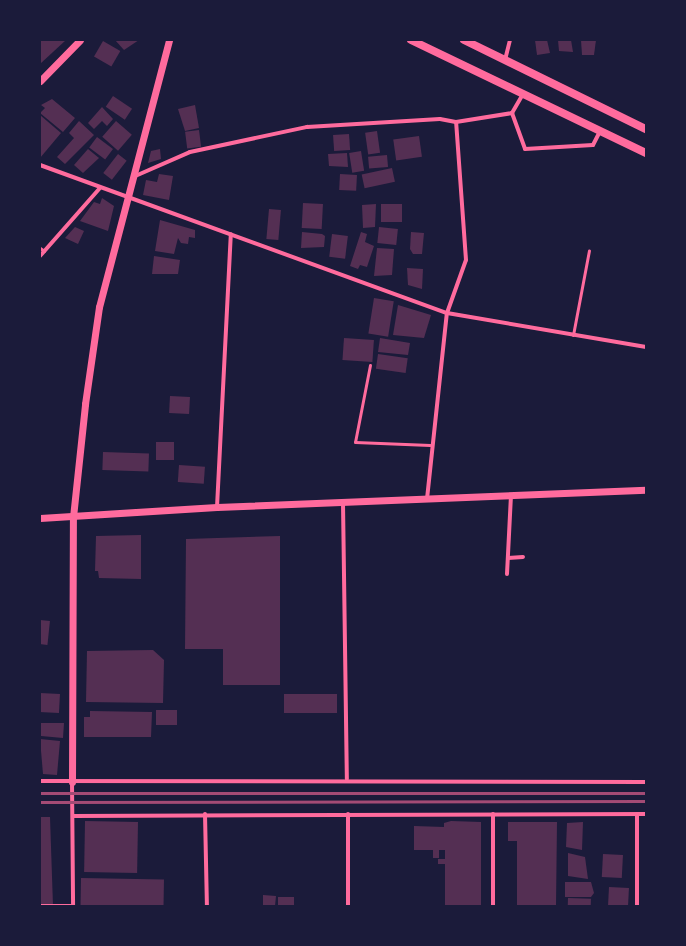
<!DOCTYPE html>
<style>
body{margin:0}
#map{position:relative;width:686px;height:946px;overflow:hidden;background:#1b1b3a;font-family:Roboto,sans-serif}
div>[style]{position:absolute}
.building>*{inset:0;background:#542f53;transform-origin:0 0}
.service>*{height:3px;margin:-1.5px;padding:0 1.5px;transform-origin:1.5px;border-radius:1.5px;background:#ff6b9d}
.minor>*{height:4px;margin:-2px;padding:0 2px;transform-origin:2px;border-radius:2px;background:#ff6b9d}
.tertiary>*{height:7px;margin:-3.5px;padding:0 3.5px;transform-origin:3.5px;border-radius:3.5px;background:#ff6b9d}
.secondary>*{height:8px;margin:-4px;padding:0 4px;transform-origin:4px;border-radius:4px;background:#ff6b9d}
.rail>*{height:3px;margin:-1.5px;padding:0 1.5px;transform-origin:1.5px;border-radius:1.5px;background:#a44b75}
span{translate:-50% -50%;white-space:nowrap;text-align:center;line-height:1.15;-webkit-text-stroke:3px #1b1b3a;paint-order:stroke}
.frame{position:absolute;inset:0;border:41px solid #1b1b3a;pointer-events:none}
</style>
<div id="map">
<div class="building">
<i style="clip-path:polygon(40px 40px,66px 40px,40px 64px)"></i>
<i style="clip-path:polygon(115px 40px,139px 40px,124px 50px)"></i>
<i style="clip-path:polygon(535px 40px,547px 40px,550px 53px,537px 55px)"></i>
<i style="clip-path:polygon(558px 40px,571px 40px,573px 52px,559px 51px)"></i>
<i style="clip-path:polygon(581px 40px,596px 40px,594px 55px,582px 55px)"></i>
<i style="left:103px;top:41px;width:20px;height:18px;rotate:30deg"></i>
<i style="left:113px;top:96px;width:23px;height:13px;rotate:34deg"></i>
<i style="clip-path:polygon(52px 99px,75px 118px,63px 132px,40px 113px,45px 108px,41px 105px)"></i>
<i style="clip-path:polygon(195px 105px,199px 128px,185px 131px,178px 109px)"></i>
<i style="clip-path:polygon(102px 107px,113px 119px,107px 126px,102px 121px,94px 129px,88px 123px)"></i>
<i style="clip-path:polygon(40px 115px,61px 133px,40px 158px)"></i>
<i style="clip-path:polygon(79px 121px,94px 135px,65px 164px,57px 157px,74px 138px,78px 142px,69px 133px)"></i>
<i style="left:116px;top:121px;width:21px;height:21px;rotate:41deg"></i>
<i style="left:199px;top:130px;width:17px;height:14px;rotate:83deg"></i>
<i style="left:377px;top:131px;width:22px;height:12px;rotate:82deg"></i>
<i style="left:349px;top:134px;width:16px;height:16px;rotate:86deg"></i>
<i style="left:419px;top:136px;width:21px;height:26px;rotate:82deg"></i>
<i style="left:97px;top:137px;width:20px;height:13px;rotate:37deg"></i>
<i style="clip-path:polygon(88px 149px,99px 158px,83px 173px,74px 165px)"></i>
<i style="clip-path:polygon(160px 149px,161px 159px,148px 163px,151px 151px)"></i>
<i style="left:361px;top:151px;width:20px;height:12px;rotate:81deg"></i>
<i style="clip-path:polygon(347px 153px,348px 167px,329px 166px,328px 154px)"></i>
<i style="left:118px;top:154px;width:11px;height:24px;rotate:38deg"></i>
<i style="left:387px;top:155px;width:12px;height:19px;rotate:85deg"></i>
<i style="left:392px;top:168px;width:14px;height:31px;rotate:78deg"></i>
<i style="clip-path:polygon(159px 174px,173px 176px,169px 200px,143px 195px,146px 180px,157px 182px)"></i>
<i style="left:340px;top:174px;width:17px;height:16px;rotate:3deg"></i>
<i style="clip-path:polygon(102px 198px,114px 206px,108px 231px,80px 221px,94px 202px,100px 204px)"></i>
<i style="left:303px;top:203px;width:20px;height:25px;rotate:3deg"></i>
<i style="clip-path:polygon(376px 204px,375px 227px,363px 228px,362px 205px)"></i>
<i style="left:381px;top:204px;width:21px;height:18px"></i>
<i style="left:269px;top:209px;width:12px;height:30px;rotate:5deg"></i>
<i style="clip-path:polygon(160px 220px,195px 230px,195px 238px,189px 237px,188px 244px,181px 243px,178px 238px,174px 254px,155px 251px)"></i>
<i style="clip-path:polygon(75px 227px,84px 231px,78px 244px,65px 238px)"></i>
<i style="left:379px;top:227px;width:19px;height:16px;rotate:6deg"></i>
<i style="clip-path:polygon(302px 232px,322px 234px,325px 236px,324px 247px,301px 248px)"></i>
<i style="clip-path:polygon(361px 232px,367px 234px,365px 242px,374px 246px,367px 267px,360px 265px,358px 269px,350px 266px)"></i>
<i style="clip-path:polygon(411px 232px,424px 233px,422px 254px,413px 254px,410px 249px)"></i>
<i style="left:332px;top:234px;width:16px;height:23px;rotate:7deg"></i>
<i style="clip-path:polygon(377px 248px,394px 249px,392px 275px,374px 276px)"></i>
<i style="clip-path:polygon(154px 256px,180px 260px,178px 274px,152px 274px)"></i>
<i style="clip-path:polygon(407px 268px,423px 269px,422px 289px,408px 285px)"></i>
<i style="left:374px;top:298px;width:20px;height:36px;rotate:9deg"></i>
<i style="clip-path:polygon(398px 305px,431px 315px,424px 338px,393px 335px)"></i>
<i style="left:344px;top:338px;width:30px;height:22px;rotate:4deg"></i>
<i style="clip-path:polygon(380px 338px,410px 343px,408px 355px,378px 352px)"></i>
<i style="left:378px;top:354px;width:30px;height:15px;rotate:8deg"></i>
<i style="left:170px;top:396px;width:20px;height:17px;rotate:3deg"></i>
<i style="left:156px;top:442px;width:18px;height:18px"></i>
<i style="left:103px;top:452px;width:46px;height:18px;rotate:2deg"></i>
<i style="left:179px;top:465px;width:26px;height:17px;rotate:4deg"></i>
<i style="clip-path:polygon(141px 535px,141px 579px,99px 578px,98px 571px,95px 571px,96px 536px)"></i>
<i style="clip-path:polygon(280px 536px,280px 685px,223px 685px,223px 649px,185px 649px,186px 539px)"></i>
<i style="left:40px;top:620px;width:10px;height:24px;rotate:6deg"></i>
<i style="clip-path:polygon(153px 650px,164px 660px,163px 703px,86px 702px,87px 651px)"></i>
<i style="left:40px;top:693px;width:20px;height:19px;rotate:3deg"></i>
<i style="left:284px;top:694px;width:53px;height:19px"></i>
<i style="left:156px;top:710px;width:21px;height:15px"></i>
<i style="clip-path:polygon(90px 711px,152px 712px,151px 737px,84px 737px,84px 717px,90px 717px)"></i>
<i style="clip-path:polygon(41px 723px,64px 723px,63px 738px,41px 736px)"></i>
<i style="clip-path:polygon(40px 739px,60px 741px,57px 775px,43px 774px)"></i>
<i style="clip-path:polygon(40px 817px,50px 817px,53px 906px,40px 906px)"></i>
<i style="clip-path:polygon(451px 821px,481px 822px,481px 906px,445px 906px,445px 864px,438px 864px,438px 859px,445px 859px,445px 850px,439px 850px,439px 858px,433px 858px,433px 850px,414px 850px,414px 826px,444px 827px,444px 823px)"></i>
<i style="left:138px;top:822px;width:51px;height:53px;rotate:91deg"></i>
<i style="clip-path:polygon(508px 822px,557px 822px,556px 906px,517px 906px,517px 841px,508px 841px)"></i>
<i style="clip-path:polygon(583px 822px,582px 850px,566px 847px,567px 823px)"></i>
<i style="clip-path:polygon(568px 853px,585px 857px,588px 879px,568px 876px)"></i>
<i style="left:603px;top:854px;width:20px;height:23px;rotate:3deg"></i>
<i style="left:81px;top:878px;width:83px;height:28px;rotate:1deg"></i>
<i style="clip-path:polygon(565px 882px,591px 882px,594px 893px,591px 897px,565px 897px)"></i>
<i style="left:609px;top:887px;width:20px;height:19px;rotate:3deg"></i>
<i style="clip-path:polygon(263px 895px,276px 896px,275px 906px,263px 906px)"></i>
<i style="left:278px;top:897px;width:16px;height:9px"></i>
<i style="left:568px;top:898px;width:23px;height:8px;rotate:2deg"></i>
</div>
<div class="service">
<i style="left:40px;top:248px;width:5px;rotate:37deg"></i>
<i style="left:573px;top:335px;width:86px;rotate:-79.3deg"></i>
<i style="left:370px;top:365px;width:78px;rotate:101deg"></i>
<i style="left:355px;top:442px;width:75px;rotate:2.3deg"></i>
<i style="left:40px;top:905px;width:33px"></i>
</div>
<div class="minor">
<i style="left:505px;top:60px;width:21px;rotate:-76deg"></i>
<i style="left:523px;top:94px;width:22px;rotate:120deg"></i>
<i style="left:512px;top:113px;width:38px;rotate:70deg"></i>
<i style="left:525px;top:149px;width:68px;rotate:-3.4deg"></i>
<i style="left:593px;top:145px;width:16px;rotate:-63deg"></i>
<i style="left:40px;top:165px;width:433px;rotate:20deg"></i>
<i style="left:447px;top:313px;width:202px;rotate:9.7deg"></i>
<i style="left:133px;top:177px;width:62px;rotate:-23.7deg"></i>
<i style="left:190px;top:152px;width:120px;rotate:-12.1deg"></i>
<i style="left:307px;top:127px;width:133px;rotate:-3.4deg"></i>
<i style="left:440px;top:119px;width:16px;rotate:11deg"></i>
<i style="left:456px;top:122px;width:57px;rotate:-9.1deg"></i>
<i style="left:40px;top:256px;width:91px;rotate:-48.6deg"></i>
<i style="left:427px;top:499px;width:187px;rotate:-83.9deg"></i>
<i style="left:447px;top:313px;width:56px;rotate:-70.3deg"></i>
<i style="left:466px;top:260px;width:138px;rotate:-94.1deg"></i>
<i style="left:343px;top:503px;width:276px;rotate:89.2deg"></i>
<i style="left:217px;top:507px;width:273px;rotate:-87.1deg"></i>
<i style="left:508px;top:558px;width:15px;rotate:-4deg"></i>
<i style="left:507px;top:574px;width:79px;rotate:-87.1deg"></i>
<i style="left:40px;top:781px;width:606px;rotate:0.09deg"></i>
<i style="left:72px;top:782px;width:124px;rotate:89.5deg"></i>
<i style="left:205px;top:814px;width:92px;rotate:88.8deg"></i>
<i style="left:73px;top:816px;width:573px;rotate:-0.2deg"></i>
<i style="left:348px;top:906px;width:92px;rotate:-90deg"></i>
<i style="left:493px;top:906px;width:92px;rotate:-90deg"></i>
<i style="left:637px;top:906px;width:92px;rotate:-90deg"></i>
</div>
<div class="tertiary">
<i style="left:40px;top:81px;width:57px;rotate:-45.7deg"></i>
<i style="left:40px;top:518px;width:177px;rotate:-3.6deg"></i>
<i style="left:217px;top:507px;width:429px;rotate:-2.3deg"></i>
<i style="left:72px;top:782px;width:265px;rotate:-89.8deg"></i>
<i style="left:73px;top:517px;width:114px;rotate:-83.9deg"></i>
<i style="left:85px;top:404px;width:98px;rotate:-81.8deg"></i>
<i style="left:99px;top:307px;width:276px;rotate:-75.3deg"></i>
</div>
<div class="secondary">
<i style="left:411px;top:40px;width:261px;rotate:25.7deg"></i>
<i style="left:464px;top:40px;width:203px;rotate:26.1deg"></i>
</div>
<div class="rail">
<i style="left:40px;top:793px;width:606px"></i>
<i style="left:40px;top:802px;width:606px;rotate:-0.09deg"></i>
</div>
<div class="frame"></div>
</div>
